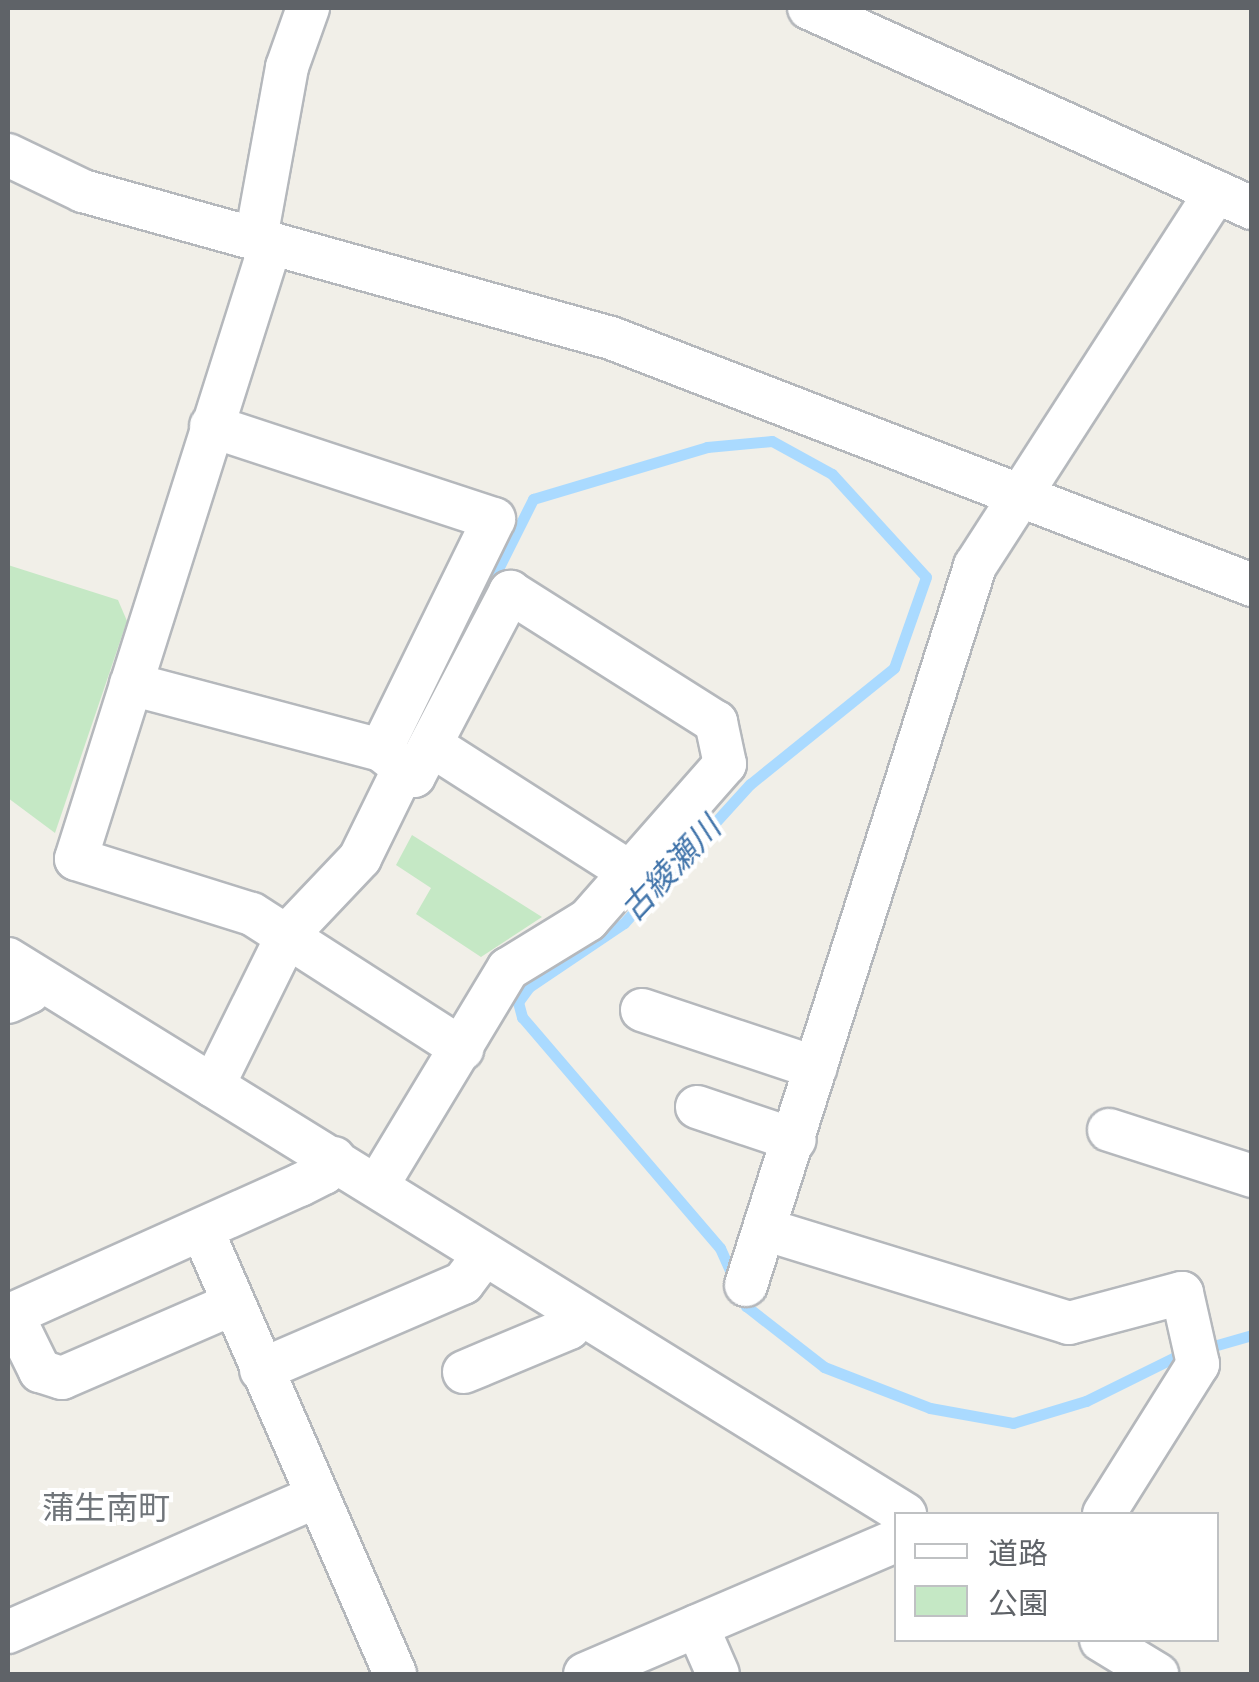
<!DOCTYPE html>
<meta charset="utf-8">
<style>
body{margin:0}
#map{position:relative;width:1259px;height:1682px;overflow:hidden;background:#f1efe8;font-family:"Fira Sans","Noto Sans JP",sans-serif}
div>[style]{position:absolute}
.green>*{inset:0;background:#c5e8c5}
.stream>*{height:11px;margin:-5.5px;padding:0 5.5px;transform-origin:5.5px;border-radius:5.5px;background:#aadaff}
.roads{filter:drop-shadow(2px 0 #b5b8bc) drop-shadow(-2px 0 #b5b8bc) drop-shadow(0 2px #b5b8bc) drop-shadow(0 -2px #b5b8bc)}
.minor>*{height:42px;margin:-21px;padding:0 21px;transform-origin:21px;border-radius:21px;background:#fff}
span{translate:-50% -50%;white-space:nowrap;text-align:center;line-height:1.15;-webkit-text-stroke:8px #fff;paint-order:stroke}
.water-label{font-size:32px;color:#4174aa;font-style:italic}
.neighbourhood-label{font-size:32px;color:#70757a}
.frame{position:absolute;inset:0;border:10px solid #5f6368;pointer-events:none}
.legend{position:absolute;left:894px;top:1512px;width:325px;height:130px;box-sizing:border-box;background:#fff;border:2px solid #bfc1c3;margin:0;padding:12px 18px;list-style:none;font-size:30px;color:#5f6368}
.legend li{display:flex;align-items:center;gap:20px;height:50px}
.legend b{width:50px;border:2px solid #bfc1c3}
</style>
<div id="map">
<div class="green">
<i style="clip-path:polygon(8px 565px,118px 600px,127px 621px,55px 833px,8px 798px)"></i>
<i style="clip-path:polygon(412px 835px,542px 917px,481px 957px,416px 914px,431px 888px,396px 865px)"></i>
</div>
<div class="stream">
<i style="left:483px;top:599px;width:112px;rotate:-63.4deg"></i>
<i style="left:533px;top:499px;width:182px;rotate:-16.6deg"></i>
<i style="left:707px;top:447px;width:65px;rotate:-5.3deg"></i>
<i style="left:772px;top:441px;width:68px;rotate:28.8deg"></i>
<i style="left:832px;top:474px;width:139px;rotate:47.6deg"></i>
<i style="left:926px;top:577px;width:96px;rotate:109.4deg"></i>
<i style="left:894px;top:668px;width:185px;rotate:141.1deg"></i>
<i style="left:750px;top:784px;width:188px;rotate:132.2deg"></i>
<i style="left:624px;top:923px;width:115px;rotate:146deg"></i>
<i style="left:529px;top:987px;width:19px;rotate:126deg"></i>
<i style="left:518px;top:1002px;width:16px;rotate:75deg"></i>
<i style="left:522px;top:1017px;width:304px;rotate:49.4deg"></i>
<i style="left:720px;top:1248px;width:64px;rotate:65.9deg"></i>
<i style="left:746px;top:1306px;width:99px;rotate:38deg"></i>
<i style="left:824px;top:1367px;width:114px;rotate:21.1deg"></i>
<i style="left:930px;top:1408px;width:84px;rotate:10.2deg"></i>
<i style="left:1013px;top:1423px;width:76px;rotate:-16.8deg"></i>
<i style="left:1086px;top:1401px;width:99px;rotate:-26.3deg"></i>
<i style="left:1175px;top:1357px;width:80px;rotate:-15.9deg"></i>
</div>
<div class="roads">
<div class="minor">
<i style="left:809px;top:8px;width:486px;rotate:24.3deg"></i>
<i style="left:8px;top:155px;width:83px;rotate:25.6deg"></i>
<i style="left:83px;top:191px;width:548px;rotate:15.56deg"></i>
<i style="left:611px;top:338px;width:687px;rotate:21.07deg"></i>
<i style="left:256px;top:238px;width:174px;rotate:-79.7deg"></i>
<i style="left:287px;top:67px;width:63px;rotate:-70.4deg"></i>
<i style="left:271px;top:243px;width:646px;rotate:107.57deg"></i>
<i style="left:76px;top:859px;width:184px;rotate:17.4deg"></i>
<i style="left:252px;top:914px;width:250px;rotate:32.7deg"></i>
<i style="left:211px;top:426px;width:298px;rotate:18.2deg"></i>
<i style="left:494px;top:519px;width:257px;rotate:116.1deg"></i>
<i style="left:381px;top:750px;width:42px;rotate:38.2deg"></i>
<i style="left:414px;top:776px;width:208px;rotate:-62.4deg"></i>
<i style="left:510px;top:592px;width:244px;rotate:32.3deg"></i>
<i style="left:716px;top:722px;width:43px;rotate:77.9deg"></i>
<i style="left:725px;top:764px;width:208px;rotate:131.3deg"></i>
<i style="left:588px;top:920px;width:94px;rotate:148.5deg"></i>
<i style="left:508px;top:969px;width:253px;rotate:121.1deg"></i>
<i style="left:131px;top:684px;width:259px;rotate:14.8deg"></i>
<i style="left:434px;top:747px;width:228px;rotate:32.6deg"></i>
<i style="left:8px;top:959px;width:1055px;rotate:31.75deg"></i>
<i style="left:8px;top:1002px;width:23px;rotate:-25deg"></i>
<i style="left:29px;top:992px;width:16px;rotate:-52deg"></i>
<i style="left:642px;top:1010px;width:183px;rotate:18.4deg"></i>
<i style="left:213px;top:1086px;width:169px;rotate:-63.7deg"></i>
<i style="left:288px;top:934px;width:105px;rotate:-46.5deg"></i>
<i style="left:360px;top:858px;width:100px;rotate:-63.9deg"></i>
<i style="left:697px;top:1107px;width:103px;rotate:18.6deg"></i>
<i style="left:1109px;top:1130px;width:150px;rotate:17.8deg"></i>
<i style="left:767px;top:1230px;width:316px;rotate:17.1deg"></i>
<i style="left:1069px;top:1323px;width:117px;rotate:-14.9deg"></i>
<i style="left:1182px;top:1293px;width:73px;rotate:77.3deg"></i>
<i style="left:1198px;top:1364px;width:177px;rotate:122.1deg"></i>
<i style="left:203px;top:1232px;width:482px;rotate:66.5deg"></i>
<i style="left:746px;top:1285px;width:755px;rotate:-72.33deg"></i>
<i style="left:975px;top:566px;width:445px;rotate:-57.2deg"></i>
<i style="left:12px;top:1314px;width:64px;rotate:63.8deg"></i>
<i style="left:40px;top:1371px;width:23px;rotate:18deg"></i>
<i style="left:62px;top:1378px;width:186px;rotate:-23.4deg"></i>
<i style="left:8px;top:1316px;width:320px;rotate:-24.2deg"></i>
<i style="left:300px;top:1185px;width:27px;rotate:-27deg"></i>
<i style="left:324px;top:1173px;width:18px;rotate:-56deg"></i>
<i style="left:261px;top:1370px;width:220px;rotate:-23.3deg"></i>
<i style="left:463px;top:1283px;width:34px;rotate:-53deg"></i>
<i style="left:464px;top:1372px;width:114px;rotate:-22.7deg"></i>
<i style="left:569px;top:1328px;width:17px;rotate:-62deg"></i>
<i style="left:697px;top:1626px;width:52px;rotate:66.4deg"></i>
<i style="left:8px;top:1632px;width:336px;rotate:-23.7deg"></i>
<i style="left:1101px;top:1640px;width:66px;rotate:31.3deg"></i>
<i style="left:585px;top:1674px;width:338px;rotate:-23.2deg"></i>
</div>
</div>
<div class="water-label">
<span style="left:671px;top:869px;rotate:-47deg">古綾瀬川</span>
</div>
<div class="neighbourhood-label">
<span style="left:106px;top:1508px">蒲生南町</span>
</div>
<div class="frame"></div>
<ul class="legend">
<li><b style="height:12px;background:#fff"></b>道路</li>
<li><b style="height:28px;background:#c5e8c5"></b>公園</li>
</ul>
</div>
